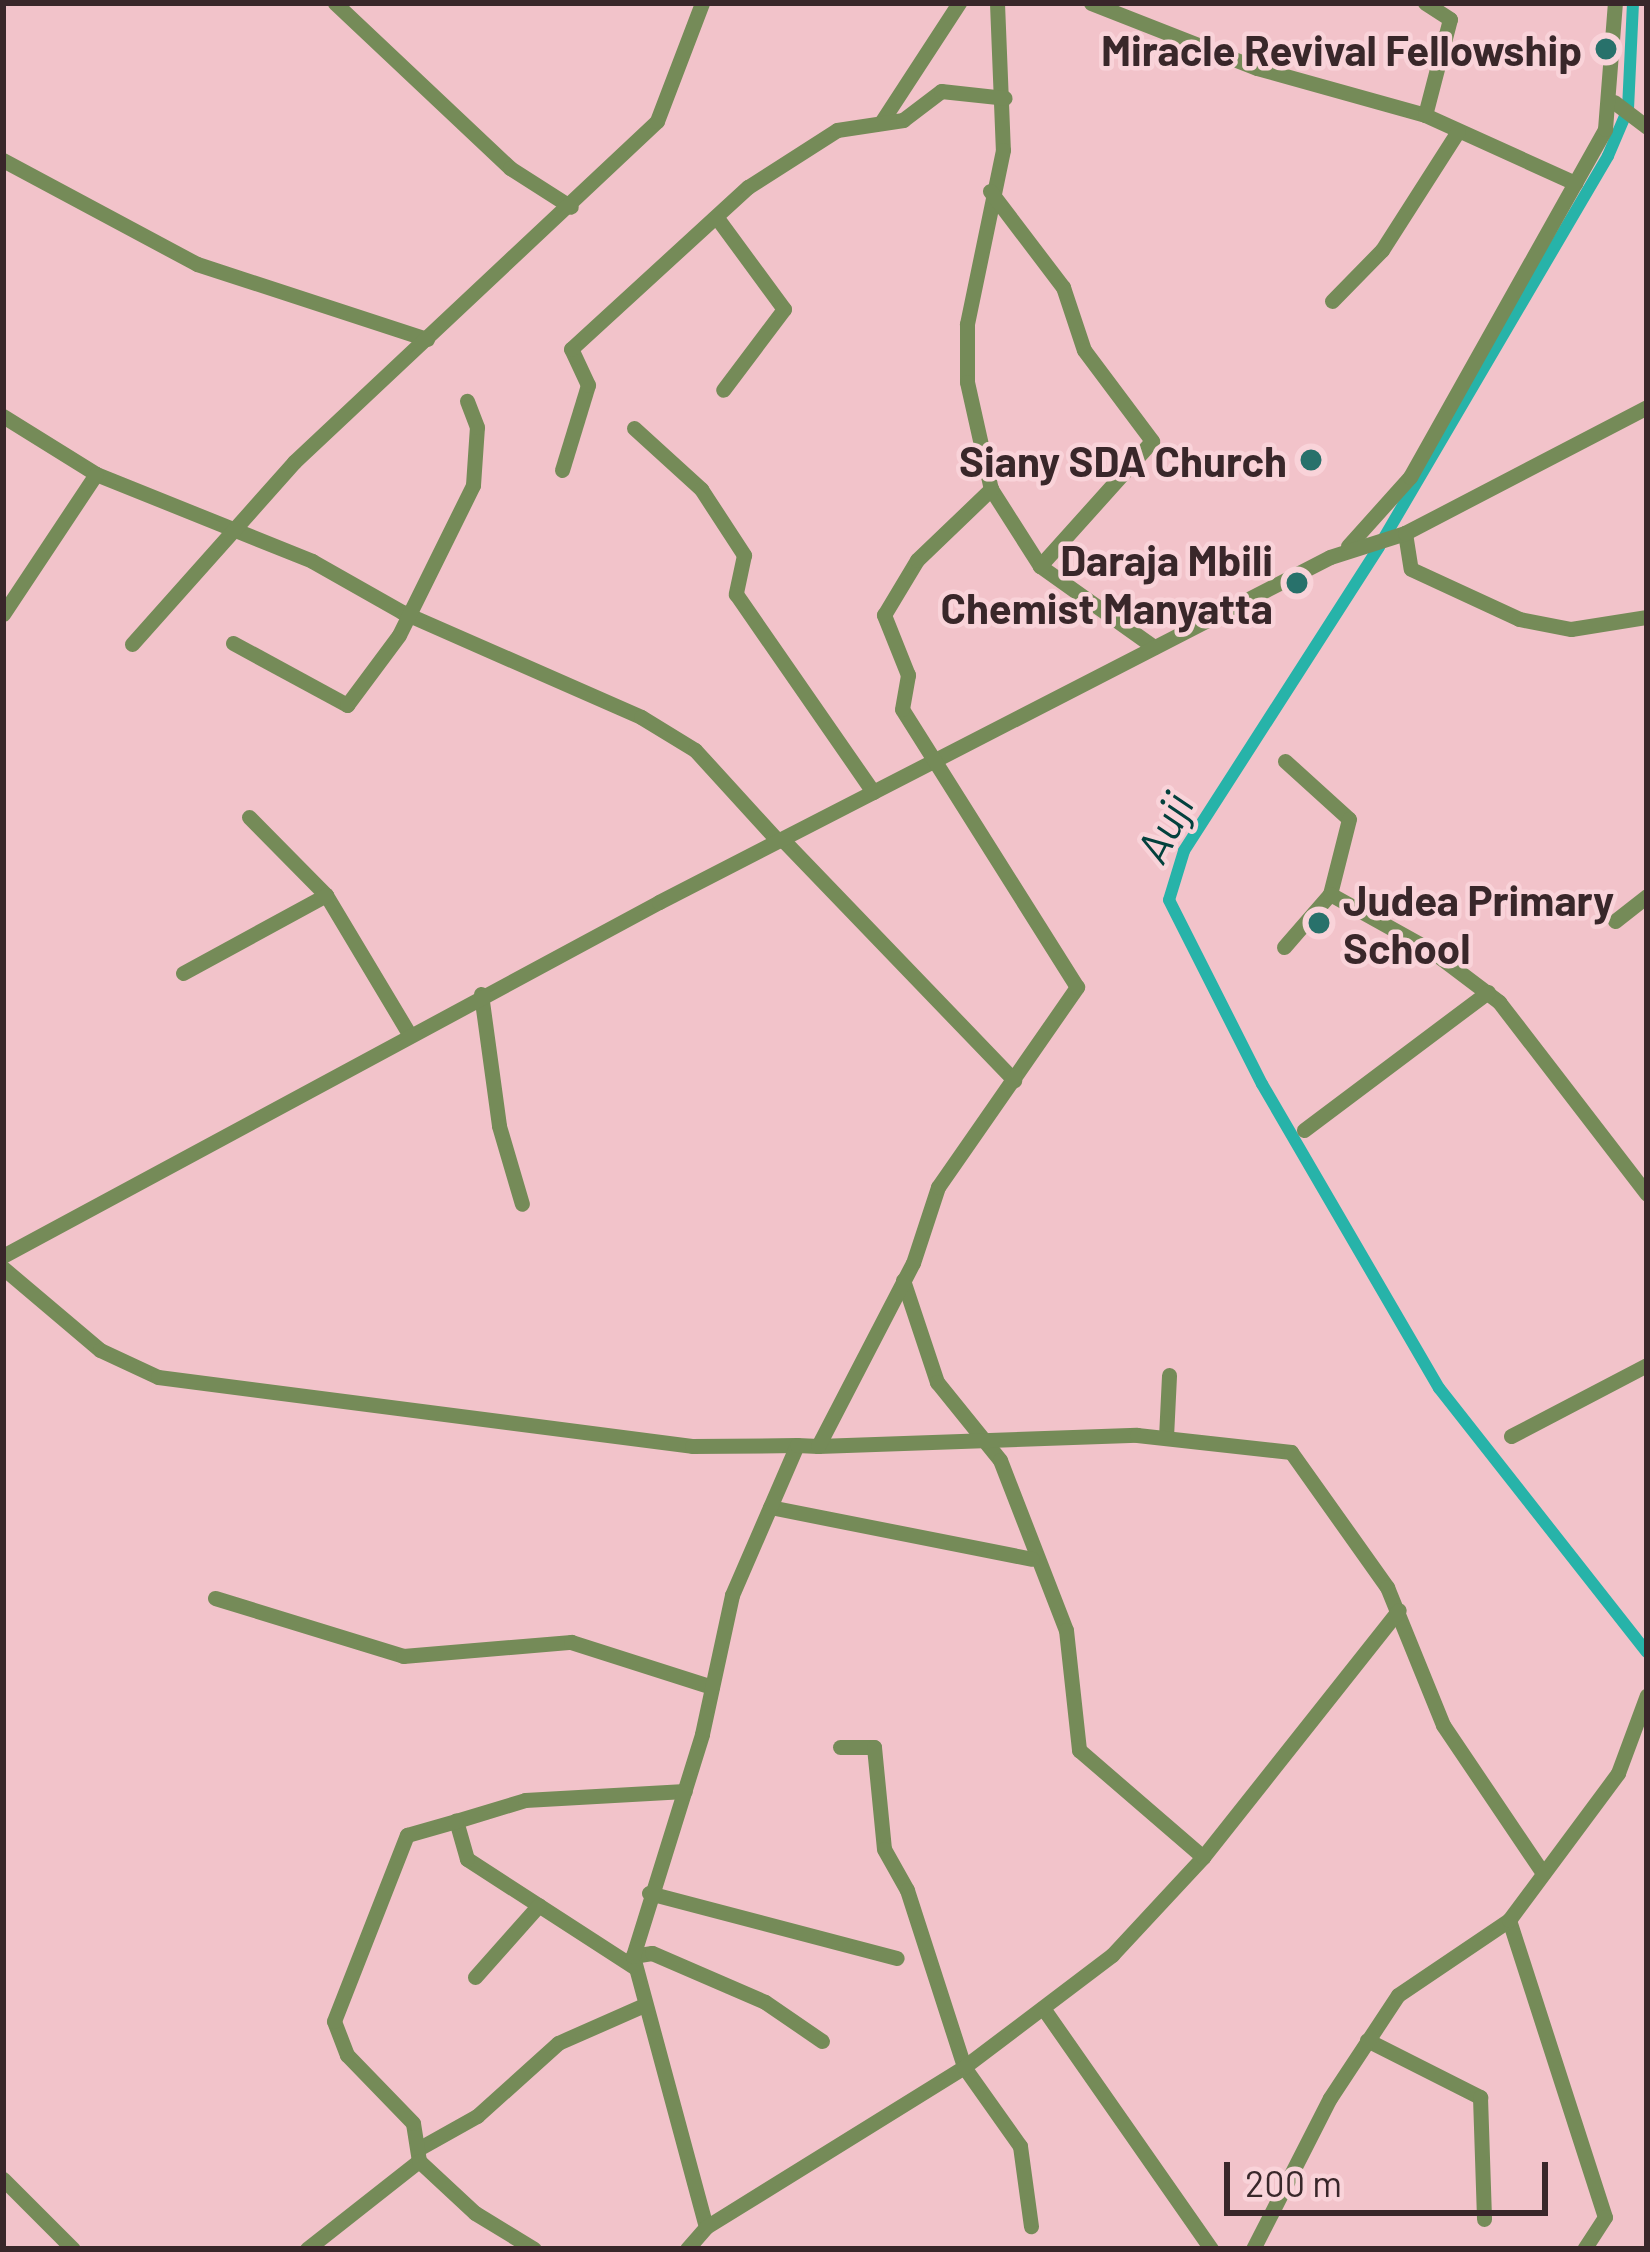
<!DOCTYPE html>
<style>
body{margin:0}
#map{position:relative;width:1650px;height:2252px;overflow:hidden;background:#f2c3ca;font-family:Barlow,sans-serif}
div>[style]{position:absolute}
.canal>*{height:12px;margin:-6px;padding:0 6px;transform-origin:6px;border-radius:6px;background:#27b3a9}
.minor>*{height:15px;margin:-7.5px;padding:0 7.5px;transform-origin:7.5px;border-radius:7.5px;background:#758b58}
.dots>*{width:33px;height:33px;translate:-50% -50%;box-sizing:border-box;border:6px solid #f9d3d9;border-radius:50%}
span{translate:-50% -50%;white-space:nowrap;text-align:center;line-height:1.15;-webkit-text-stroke:9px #f9d3d9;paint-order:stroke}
.poi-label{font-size:42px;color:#39272a;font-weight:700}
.right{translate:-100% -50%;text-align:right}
.left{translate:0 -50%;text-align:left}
.water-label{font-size:45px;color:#03413d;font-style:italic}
.frame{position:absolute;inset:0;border:6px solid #39272a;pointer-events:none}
.scale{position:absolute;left:1224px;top:2162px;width:324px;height:54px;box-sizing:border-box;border:6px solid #39272a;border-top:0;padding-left:15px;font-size:36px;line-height:42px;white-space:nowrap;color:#39272a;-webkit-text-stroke:9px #f9d3d9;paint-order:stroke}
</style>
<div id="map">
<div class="canal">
<i style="left:1633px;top:3px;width:106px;rotate:92.7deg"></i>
<i style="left:1628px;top:109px;width:51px;rotate:113.1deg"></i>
<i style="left:1608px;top:156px;width:453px;rotate:120.4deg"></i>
<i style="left:1379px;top:547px;width:361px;rotate:122.7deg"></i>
<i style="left:1184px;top:851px;width:51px;rotate:107deg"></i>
<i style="left:1169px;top:900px;width:206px;rotate:63.2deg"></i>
<i style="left:1262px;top:1084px;width:352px;rotate:59.8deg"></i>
<i style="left:1439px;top:1388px;width:336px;rotate:51.8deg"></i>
</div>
<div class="minor">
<i style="left:335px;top:3px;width:241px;rotate:43.3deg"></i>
<i style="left:510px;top:168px;width:72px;rotate:32.6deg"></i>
<i style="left:997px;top:3px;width:147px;rotate:87.7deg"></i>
<i style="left:1003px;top:150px;width:178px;rotate:101.7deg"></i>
<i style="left:967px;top:324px;width:58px;rotate:90deg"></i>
<i style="left:967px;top:382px;width:110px;rotate:77.4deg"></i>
<i style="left:991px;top:489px;width:91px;rotate:57.5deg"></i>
<i style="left:1040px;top:566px;width:140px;rotate:35.4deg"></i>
<i style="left:1091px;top:3px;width:178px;rotate:21.4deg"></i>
<i style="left:1257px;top:68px;width:174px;rotate:15.6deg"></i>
<i style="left:1425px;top:115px;width:165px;rotate:24.4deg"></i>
<i style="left:1614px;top:102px;width:41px;rotate:37.1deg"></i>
<i style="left:1425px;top:115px;width:99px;rotate:-75.4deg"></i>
<i style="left:1450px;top:19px;width:30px;rotate:-147deg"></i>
<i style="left:882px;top:121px;width:141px;rotate:-56.9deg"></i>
<i style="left:3px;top:160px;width:220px;rotate:28.2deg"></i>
<i style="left:197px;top:264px;width:242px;rotate:18.1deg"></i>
<i style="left:990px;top:191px;width:121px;rotate:52.8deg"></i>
<i style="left:1063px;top:287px;width:66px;rotate:71.6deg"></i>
<i style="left:1084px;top:350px;width:114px;rotate:53.2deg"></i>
<i style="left:1152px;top:441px;width:168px;rotate:131.9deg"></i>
<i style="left:720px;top:222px;width:108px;rotate:53.7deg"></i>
<i style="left:784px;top:309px;width:101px;rotate:127deg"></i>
<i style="left:1332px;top:301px;width:71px;rotate:-45.6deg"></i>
<i style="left:1382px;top:250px;width:141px;rotate:-57.4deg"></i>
<i style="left:3px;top:416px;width:110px;rotate:31.9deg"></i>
<i style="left:96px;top:474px;width:233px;rotate:21.9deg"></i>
<i style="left:312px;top:561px;width:103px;rotate:29.5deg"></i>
<i style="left:402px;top:612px;width:261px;rotate:23.7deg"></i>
<i style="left:641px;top:717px;width:63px;rotate:31.4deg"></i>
<i style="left:695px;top:750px;width:123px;rotate:47.6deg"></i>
<i style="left:634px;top:428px;width:91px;rotate:42.3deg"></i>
<i style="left:701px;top:489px;width:79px;rotate:56.9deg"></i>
<i style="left:744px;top:555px;width:40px;rotate:102deg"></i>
<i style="left:736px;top:594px;width:241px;rotate:55.3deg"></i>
<i style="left:562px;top:470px;width:89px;rotate:-73deg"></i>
<i style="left:588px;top:385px;width:40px;rotate:-115deg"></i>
<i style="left:571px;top:349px;width:240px;rotate:-42.5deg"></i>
<i style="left:748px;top:187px;width:106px;rotate:-32.6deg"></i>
<i style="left:837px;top:130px;width:67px;rotate:-8.6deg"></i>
<i style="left:903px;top:120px;width:48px;rotate:-37.3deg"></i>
<i style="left:941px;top:91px;width:64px;rotate:6.2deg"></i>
<i style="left:1405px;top:533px;width:36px;rotate:81deg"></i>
<i style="left:1411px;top:569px;width:119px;rotate:24.8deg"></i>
<i style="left:1519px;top:619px;width:53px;rotate:10.9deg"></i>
<i style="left:1571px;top:629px;width:77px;rotate:-9deg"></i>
<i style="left:1348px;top:546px;width:93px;rotate:-48.1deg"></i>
<i style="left:1410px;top:477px;width:399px;rotate:-60.7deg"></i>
<i style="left:1605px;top:129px;width:126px;rotate:-85.5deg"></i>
<i style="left:3px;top:614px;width:168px;rotate:-56.4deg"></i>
<i style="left:233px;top:643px;width:130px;rotate:28.5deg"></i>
<i style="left:347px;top:705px;width:87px;rotate:-53.4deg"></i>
<i style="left:399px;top:635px;width:167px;rotate:-63.7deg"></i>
<i style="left:473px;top:485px;width:58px;rotate:-86.1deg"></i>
<i style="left:477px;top:427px;width:28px;rotate:-111deg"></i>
<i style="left:132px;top:644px;width:244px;rotate:-48.3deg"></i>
<i style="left:294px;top:462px;width:498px;rotate:-43.2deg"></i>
<i style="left:657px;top:121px;width:126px;rotate:-69.1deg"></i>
<i style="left:1285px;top:761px;width:86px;rotate:42.2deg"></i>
<i style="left:1349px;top:819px;width:77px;rotate:104.2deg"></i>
<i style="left:249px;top:817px;width:110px;rotate:45.4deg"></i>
<i style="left:326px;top:895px;width:160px;rotate:59.1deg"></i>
<i style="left:782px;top:839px;width:335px;rotate:46.1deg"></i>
<i style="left:1615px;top:921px;width:41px;rotate:-38deg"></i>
<i style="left:1284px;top:947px;width:70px;rotate:-49deg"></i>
<i style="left:1330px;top:894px;width:113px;rotate:29.1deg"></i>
<i style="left:1429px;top:949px;width:88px;rotate:37.1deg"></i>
<i style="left:1499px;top:1002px;width:242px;rotate:52.4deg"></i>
<i style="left:183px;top:973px;width:163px;rotate:-28.6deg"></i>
<i style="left:481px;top:994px;width:133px;rotate:82.2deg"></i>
<i style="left:499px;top:1126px;width:81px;rotate:73.6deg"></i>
<i style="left:1304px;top:1130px;width:230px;rotate:-36.9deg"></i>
<i style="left:3px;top:1256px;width:745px;rotate:-28.35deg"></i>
<i style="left:659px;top:902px;width:754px;rotate:-27.21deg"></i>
<i style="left:1330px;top:557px;width:79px;rotate:-17.7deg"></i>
<i style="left:1405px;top:533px;width:273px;rotate:-27.5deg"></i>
<i style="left:3px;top:1268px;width:127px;rotate:40.2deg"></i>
<i style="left:100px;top:1350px;width:64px;rotate:25deg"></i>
<i style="left:158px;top:1377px;width:538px;rotate:7.36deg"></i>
<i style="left:692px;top:1446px;width:105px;rotate:-0.5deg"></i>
<i style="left:903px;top:1280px;width:108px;rotate:71.6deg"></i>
<i style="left:937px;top:1382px;width:100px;rotate:51.1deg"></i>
<i style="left:1000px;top:1460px;width:182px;rotate:68.8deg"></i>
<i style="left:1066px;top:1630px;width:121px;rotate:83.8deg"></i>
<i style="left:1079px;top:1750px;width:164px;rotate:40.8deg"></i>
<i style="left:1511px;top:1436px;width:153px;rotate:-27.6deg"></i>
<i style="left:1166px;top:1437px;width:62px;rotate:-87.2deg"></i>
<i style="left:818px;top:1446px;width:319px;rotate:-2deg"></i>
<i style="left:1137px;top:1435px;width:155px;rotate:6.3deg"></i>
<i style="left:1291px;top:1452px;width:166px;rotate:54.6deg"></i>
<i style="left:1387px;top:1587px;width:149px;rotate:67.9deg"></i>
<i style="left:1443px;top:1725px;width:179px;rotate:56deg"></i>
<i style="left:770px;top:1507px;width:267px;rotate:11.2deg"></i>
<i style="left:215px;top:1598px;width:197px;rotate:17.1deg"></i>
<i style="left:403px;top:1656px;width:169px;rotate:-4.8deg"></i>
<i style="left:571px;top:1642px;width:148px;rotate:17.7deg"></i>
<i style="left:840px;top:1747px;width:34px"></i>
<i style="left:874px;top:1747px;width:102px;rotate:84.4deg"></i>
<i style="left:884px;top:1849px;width:47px;rotate:60.7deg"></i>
<i style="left:907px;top:1890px;width:186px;rotate:72.1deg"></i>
<i style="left:964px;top:2067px;width:97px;rotate:54.7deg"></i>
<i style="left:1020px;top:2146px;width:81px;rotate:82.2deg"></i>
<i style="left:649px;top:1893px;width:256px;rotate:14.7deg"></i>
<i style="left:1509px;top:1920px;width:312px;rotate:72.1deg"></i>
<i style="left:1605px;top:2217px;width:38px;rotate:123deg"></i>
<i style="left:633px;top:1956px;width:19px;rotate:-9deg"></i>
<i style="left:652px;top:1953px;width:123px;rotate:23.4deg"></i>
<i style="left:765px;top:2002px;width:69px;rotate:34.4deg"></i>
<i style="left:634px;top:1967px;width:199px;rotate:-147.1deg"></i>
<i style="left:467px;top:1859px;width:40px;rotate:-106deg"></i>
<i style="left:456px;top:1821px;width:72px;rotate:-16.9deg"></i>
<i style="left:525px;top:1800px;width:160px;rotate:-3.2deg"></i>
<i style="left:475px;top:1977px;width:96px;rotate:-48.4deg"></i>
<i style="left:1043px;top:2008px;width:294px;rotate:55.1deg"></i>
<i style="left:1367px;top:2040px;width:127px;rotate:26.8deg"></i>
<i style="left:1480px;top:2097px;width:122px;rotate:88.1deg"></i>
<i style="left:418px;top:2149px;width:68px;rotate:-29.2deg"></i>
<i style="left:477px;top:2116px;width:109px;rotate:-42deg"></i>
<i style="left:558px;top:2043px;width:92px;rotate:-23.8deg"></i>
<i style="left:419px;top:2161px;width:38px;rotate:-99deg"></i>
<i style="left:413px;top:2123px;width:95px;rotate:-134.1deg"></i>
<i style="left:347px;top:2055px;width:36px;rotate:-111deg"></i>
<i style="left:334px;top:2021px;width:200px;rotate:-68.6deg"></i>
<i style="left:407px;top:1835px;width:51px;rotate:-15.9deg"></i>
<i style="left:3px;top:2179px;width:99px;rotate:45deg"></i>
<i style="left:706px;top:2227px;width:281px;rotate:-105.1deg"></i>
<i style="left:633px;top:1956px;width:232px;rotate:-72.7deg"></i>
<i style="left:702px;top:1734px;width:142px;rotate:-77.8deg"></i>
<i style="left:732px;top:1595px;width:163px;rotate:-66.6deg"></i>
<i style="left:797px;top:1445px;width:21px;rotate:3deg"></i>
<i style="left:818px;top:1446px;width:206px;rotate:-62.6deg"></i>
<i style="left:913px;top:1263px;width:80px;rotate:-71.8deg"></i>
<i style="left:938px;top:1187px;width:244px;rotate:-55.2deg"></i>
<i style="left:1077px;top:987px;width:328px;rotate:-122.2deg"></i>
<i style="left:902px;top:709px;width:35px;rotate:-80deg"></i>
<i style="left:908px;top:675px;width:65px;rotate:-111.8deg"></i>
<i style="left:884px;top:615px;width:64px;rotate:-59deg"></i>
<i style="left:917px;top:560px;width:103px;rotate:-43.8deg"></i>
<i style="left:307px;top:2249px;width:142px;rotate:-38.2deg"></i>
<i style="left:419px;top:2161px;width:76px;rotate:42.9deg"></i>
<i style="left:475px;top:2213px;width:69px;rotate:31.4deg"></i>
<i style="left:687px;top:2249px;width:29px;rotate:-49deg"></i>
<i style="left:706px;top:2227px;width:304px;rotate:-31.8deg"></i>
<i style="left:964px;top:2067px;width:186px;rotate:-37.1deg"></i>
<i style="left:1112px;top:1955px;width:134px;rotate:-47.1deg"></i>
<i style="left:1203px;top:1857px;width:315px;rotate:-51.6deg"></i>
<i style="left:1253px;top:2249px;width:169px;rotate:-63deg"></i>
<i style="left:1330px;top:2098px;width:123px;rotate:-56.6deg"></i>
<i style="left:1398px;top:1995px;width:134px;rotate:-34deg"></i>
<i style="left:1509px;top:1920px;width:183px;rotate:-53.4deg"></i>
<i style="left:1618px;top:1773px;width:83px;rotate:-69.6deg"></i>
</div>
<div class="dots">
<i style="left:1606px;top:49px;background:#28716b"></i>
<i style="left:1311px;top:460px;background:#28716b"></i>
<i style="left:1297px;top:583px;background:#28716b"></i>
<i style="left:1319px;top:923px;background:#28716b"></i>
</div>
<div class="poi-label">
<span class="right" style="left:1582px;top:49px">Miracle Revival Fellowship</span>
<span class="right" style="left:1287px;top:460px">Siany SDA Church</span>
<span class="right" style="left:1273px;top:583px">Daraja Mbili<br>Chemist Manyatta</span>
<span class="left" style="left:1343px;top:923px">Judea Primary<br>School</span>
</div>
<div class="water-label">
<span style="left:1164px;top:827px;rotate:-63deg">Auji</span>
</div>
<div class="frame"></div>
<div class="scale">200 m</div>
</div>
